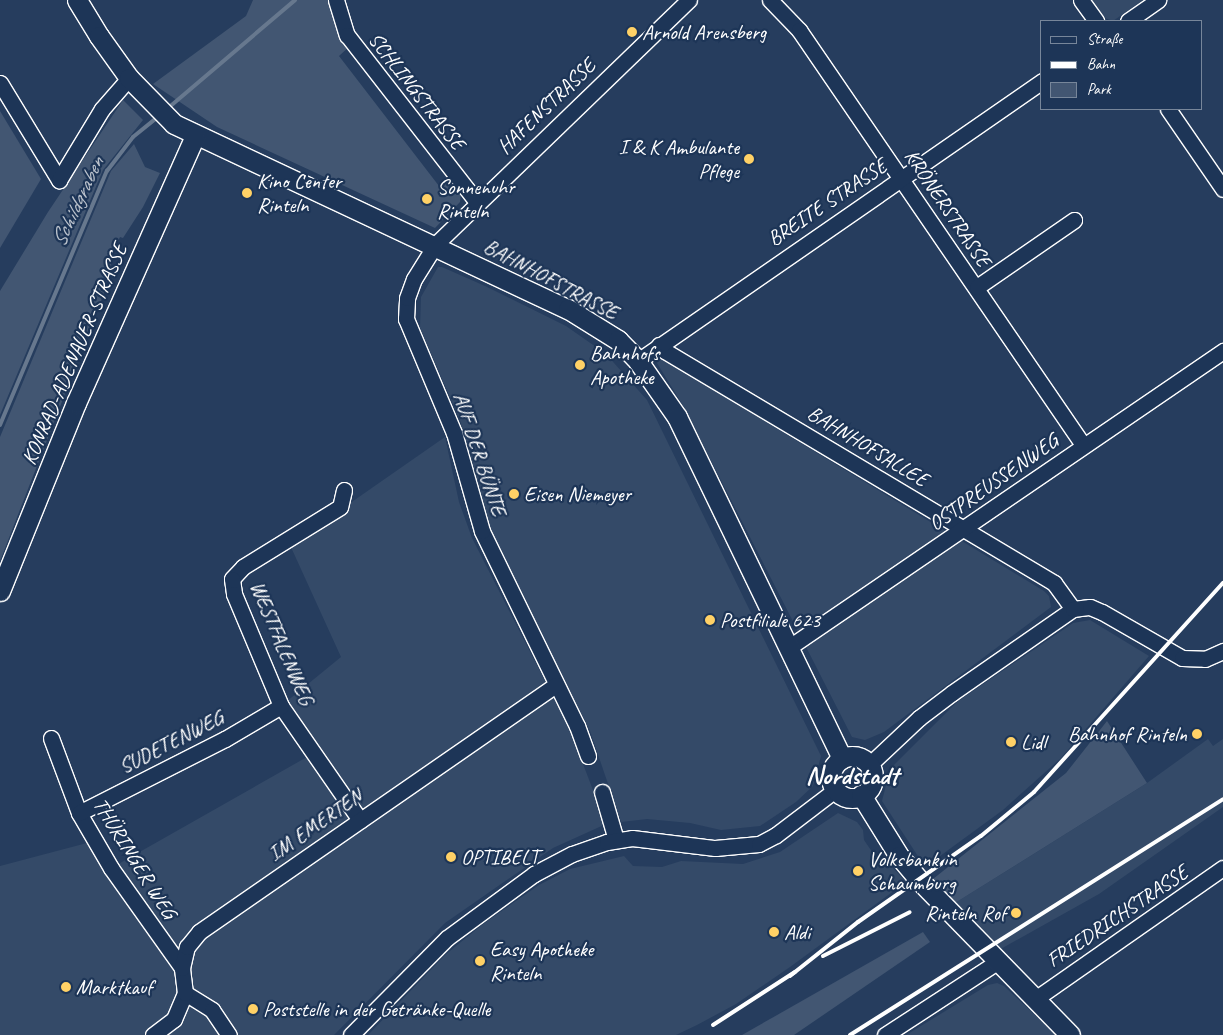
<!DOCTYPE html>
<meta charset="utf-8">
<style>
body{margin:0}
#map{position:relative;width:1223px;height:1035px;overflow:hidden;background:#263d5e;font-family:Caveat,sans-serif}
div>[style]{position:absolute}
.built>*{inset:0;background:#344a68}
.green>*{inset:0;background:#425672}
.stream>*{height:4px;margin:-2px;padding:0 2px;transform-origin:2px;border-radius:2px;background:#67788e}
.roads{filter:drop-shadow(1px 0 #fff) drop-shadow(-1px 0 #fff) drop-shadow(0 1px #fff) drop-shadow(0 -1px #fff)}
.minor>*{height:15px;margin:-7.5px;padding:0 7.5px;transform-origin:7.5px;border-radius:7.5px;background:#1d3557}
.major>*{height:19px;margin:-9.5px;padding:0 9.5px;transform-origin:9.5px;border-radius:9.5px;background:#1d3557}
.major>.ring{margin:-9.5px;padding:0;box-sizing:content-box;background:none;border:19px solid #1d3557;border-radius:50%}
.rail>*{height:4px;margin:-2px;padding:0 2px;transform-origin:2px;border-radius:2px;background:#fff}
.dots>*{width:14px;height:14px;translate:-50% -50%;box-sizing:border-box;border:2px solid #1d3557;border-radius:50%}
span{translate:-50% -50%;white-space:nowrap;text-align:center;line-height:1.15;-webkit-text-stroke:4.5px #1d3557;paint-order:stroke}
.poi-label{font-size:21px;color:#fff}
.left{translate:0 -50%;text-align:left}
.right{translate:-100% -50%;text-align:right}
.street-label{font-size:21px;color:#fff}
.water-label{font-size:22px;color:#bbc2cc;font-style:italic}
.district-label{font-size:26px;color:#fff;font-weight:700}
.legend{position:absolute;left:1040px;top:20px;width:162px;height:90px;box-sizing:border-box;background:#1d3557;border:1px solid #77869a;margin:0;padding:6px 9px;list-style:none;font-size:15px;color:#fff}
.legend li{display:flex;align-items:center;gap:10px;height:25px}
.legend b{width:25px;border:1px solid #77869a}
</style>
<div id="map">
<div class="built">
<i style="clip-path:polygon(1089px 0,1143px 0,1113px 21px,1102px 17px)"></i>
<i style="clip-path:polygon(438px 267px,442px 267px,485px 286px,566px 326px,606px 354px,647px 400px,821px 756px,813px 786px,796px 802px,760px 826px,721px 830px,690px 823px,647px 819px,621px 822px,590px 731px,489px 529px,467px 463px,461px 423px,420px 328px,421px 297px)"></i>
<i style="clip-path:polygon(661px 358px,1044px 591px,1049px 596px,1051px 607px,884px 732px,865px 740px,852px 737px,682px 404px,657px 363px)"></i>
<i style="clip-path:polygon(445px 437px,459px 502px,472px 538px,570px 730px,606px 824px,553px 848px,445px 923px,334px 1035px,0 1035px,0 866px,87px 843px,106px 871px,314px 753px,281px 706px,341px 657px,290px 545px)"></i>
<i style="clip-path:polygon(1090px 620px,1149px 656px,1060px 759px,1003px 810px,925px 867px,882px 801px,890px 769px,958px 701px,1073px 623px)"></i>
<i style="clip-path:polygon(1208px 739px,1213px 746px,1223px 739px,1223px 807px,1099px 894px,999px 950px,955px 903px,1147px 783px)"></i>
<i style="clip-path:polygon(838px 813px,857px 822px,863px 830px,864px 840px,879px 862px,891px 866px,906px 882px,790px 967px,736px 1004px,697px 1025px,676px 1035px,368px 1035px,445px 955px,483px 924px,539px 885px,570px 869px,624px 856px,633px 866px,662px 867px,681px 861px,743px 864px,780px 852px)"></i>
<i style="clip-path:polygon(997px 983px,1004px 986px,1056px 1035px,906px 1035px,988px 985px)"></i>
</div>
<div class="green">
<i style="clip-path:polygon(253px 0,332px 0,351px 45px,339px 56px,439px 186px,453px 176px,461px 192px,460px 202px,435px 228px,217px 127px,153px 84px,246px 16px)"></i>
<i style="clip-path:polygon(123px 100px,143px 120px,103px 170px,0 415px,0 291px,48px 212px)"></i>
<i style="clip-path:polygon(0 111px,41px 179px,0 248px)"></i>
<i style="clip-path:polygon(134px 144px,145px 167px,160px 173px,143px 207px,123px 238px,120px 237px,107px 263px,111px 264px,105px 291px,0 561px,0 437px,111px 171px)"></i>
<i style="clip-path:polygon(1107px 721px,1147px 783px,955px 903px,933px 879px,1066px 773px)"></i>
<i style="clip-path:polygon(923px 932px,930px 942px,794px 1035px,742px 1035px)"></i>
</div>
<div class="stream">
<i style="left:167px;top:109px;width:168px;rotate:-40.4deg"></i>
<i style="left:0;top:425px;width:276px;rotate:-67.2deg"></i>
<i style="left:107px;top:171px;width:43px;rotate:-52.6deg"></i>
<i style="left:133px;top:137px;width:32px;rotate:-39deg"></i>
</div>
<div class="roads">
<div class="minor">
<i style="left:336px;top:0;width:37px;rotate:73deg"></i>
<i style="left:347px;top:35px;width:212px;rotate:52.1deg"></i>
<i style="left:770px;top:0;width:42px;rotate:46deg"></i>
<i style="left:799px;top:30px;width:503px;rotate:55.61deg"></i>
<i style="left:1081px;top:0;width:26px;rotate:54deg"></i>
<i style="left:1128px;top:21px;width:37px;rotate:-35deg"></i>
<i style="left:0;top:83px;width:114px;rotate:58.7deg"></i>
<i style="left:59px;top:180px;width:83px;rotate:-58.8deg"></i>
<i style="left:102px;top:109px;width:41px;rotate:-48.9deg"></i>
<i style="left:1168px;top:109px;width:97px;rotate:55.5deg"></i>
<i style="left:977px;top:287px;width:118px;rotate:-34.6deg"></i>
<i style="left:659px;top:345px;width:8px;rotate:45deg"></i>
<i style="left:665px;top:351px;width:453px;rotate:30.8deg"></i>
<i style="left:1054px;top:583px;width:32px;rotate:54deg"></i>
<i style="left:638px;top:361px;width:492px;rotate:-34.7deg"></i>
<i style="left:344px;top:490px;width:17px;rotate:103deg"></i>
<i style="left:340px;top:507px;width:114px;rotate:148.3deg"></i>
<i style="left:243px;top:567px;width:16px;rotate:133deg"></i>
<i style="left:232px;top:579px;width:15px;rotate:82deg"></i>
<i style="left:234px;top:594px;width:121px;rotate:67.2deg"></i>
<i style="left:281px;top:706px;width:139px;rotate:55.3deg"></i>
<i style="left:788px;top:648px;width:527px;rotate:-34.32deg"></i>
<i style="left:51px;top:738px;width:80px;rotate:69.5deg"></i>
<i style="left:79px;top:813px;width:64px;rotate:59.8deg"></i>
<i style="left:111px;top:868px;width:123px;rotate:54.6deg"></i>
<i style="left:588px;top:756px;width:32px;rotate:-110deg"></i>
<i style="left:577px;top:726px;width:217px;rotate:-116deg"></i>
<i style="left:482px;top:531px;width:102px;rotate:-105.9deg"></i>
<i style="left:454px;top:433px;width:124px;rotate:-112.8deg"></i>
<i style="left:406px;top:319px;width:21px;rotate:-87deg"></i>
<i style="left:407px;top:298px;width:20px;rotate:-70deg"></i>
<i style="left:414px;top:279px;width:40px;rotate:-58deg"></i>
<i style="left:435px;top:245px;width:353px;rotate:-44deg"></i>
<i style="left:869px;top:765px;width:69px;rotate:-43.2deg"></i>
<i style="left:919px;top:718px;width:41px;rotate:-37.1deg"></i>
<i style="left:952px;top:693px;width:147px;rotate:-34.8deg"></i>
<i style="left:1073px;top:609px;width:17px;rotate:-7deg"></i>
<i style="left:1090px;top:607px;width:13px;rotate:23deg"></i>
<i style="left:1102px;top:612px;width:92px;rotate:29.9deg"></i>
<i style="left:1182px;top:658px;width:23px;rotate:2deg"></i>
<i style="left:1205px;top:659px;width:20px;rotate:-24deg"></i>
<i style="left:602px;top:792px;width:50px;rotate:73.7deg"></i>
<i style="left:79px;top:813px;width:164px;rotate:-26.9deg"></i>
<i style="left:225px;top:739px;width:65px;rotate:-30.5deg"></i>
<i style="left:185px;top:993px;width:32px;rotate:32deg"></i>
<i style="left:212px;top:1010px;width:30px;rotate:56deg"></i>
<i style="left:1035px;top:999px;width:229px;rotate:-34.9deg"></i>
<i style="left:153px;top:1035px;width:26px;rotate:-37deg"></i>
<i style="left:174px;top:1019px;width:28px;rotate:-67deg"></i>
<i style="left:185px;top:993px;width:25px;rotate:-97deg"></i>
<i style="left:182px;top:968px;width:22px;rotate:-77deg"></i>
<i style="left:187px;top:947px;width:19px;rotate:-51deg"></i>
<i style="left:199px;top:932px;width:434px;rotate:-34.7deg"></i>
<i style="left:351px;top:1035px;width:136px;rotate:-45.3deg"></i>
<i style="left:447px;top:938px;width:108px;rotate:-36.3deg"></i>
<i style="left:534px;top:874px;width:43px;rotate:-27.8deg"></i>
<i style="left:572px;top:854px;width:37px;rotate:-19deg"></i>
<i style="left:607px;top:842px;width:25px;rotate:-9deg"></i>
<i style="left:632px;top:838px;width:84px;rotate:6.9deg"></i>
<i style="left:715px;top:848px;width:44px;rotate:-5.2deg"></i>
<i style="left:759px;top:844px;width:19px;rotate:-28deg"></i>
<i style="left:776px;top:835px;width:74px;rotate:-37.3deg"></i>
<i style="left:885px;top:1035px;width:134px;rotate:-33.1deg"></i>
</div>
<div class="major">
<i style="left:77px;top:0;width:42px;rotate:58.6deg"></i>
<i style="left:99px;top:36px;width:52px;rotate:54.5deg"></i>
<i style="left:129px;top:78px;width:64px;rotate:45.6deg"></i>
<i style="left:174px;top:124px;width:435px;rotate:25.2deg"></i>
<i style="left:568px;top:309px;width:59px;rotate:31.8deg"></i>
<i style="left:618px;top:340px;width:29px;rotate:46deg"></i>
<i style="left:638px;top:361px;width:68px;rotate:55.1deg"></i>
<i style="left:677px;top:417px;width:379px;rotate:64.2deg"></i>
<i style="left:0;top:591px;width:203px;rotate:-68deg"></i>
<i style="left:76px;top:403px;width:292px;rotate:-66deg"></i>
<i class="ring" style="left:831px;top:756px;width:23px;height:23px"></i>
<i style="left:861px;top:795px;width:72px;rotate:58.1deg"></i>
<i style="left:899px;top:856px;width:31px;rotate:50deg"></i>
<i style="left:919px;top:880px;width:216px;rotate:45.7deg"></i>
</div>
</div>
<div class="rail">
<i style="left:823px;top:956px;width:97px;rotate:-26.8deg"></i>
<i style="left:790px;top:976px;width:87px;rotate:-38.5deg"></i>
<i style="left:858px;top:922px;width:150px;rotate:-35deg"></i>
<i style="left:981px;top:836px;width:69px;rotate:-39.7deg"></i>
<i style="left:1034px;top:792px;width:282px;rotate:-47.9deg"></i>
<i style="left:713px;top:1025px;width:98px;rotate:-32.9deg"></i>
<i style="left:850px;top:1035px;width:441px;rotate:-32.3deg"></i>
</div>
<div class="dots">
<i style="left:632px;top:32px;background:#ffd166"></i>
<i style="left:749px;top:159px;background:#ffd166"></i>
<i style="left:247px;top:193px;background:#ffd166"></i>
<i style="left:427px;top:199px;background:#ffd166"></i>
<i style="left:580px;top:365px;background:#ffd166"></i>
<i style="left:514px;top:494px;background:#ffd166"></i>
<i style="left:710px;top:620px;background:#ffd166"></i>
<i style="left:1197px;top:734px;background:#ffd166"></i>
<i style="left:1011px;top:742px;background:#ffd166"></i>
<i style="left:451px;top:857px;background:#ffd166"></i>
<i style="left:858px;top:871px;background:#ffd166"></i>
<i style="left:1016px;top:913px;background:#ffd166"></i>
<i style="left:774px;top:932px;background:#ffd166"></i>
<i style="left:480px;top:961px;background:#ffd166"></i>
<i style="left:66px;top:987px;background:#ffd166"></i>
<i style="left:253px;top:1009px;background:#ffd166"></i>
</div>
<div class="poi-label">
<span class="left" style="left:642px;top:32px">Arnold Arensberg</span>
<span class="right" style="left:739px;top:159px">I &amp; K Ambulante<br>Pflege</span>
<span class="left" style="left:257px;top:193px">Kino Center<br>Rinteln</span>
<span class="left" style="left:437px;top:199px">Sonnenuhr<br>Rinteln</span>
<span class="left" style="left:590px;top:365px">Bahnhofs<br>Apotheke</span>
<span class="left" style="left:524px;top:494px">Eisen Niemeyer</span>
<span class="left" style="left:720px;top:620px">Postfiliale 623</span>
<span class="right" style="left:1187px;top:734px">Bahnhof Rinteln</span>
<span class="left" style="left:1021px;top:742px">Lidl</span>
<span class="left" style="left:461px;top:857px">OPTIBELT</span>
<span class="left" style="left:868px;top:871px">Volksbank in<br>Schaumburg</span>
<span class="right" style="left:1006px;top:913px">Rinteln Rof</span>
<span class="left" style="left:784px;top:932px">Aldi</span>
<span class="left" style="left:490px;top:961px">Easy Apotheke<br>Rinteln</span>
<span class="left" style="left:76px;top:987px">Marktkauf</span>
<span class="left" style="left:263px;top:1009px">Poststelle in der Getränke-Quelle</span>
</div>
<div class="street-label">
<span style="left:417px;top:91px;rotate:52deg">SCHLINGSTRASSE</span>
<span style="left:546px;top:106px;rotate:-44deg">HAFENSTRASSE</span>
<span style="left:827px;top:202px;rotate:-34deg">BREITE STRASSE</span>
<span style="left:948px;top:208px;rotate:56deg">KRÖNERSTRASSE</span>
<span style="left:551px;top:279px;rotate:28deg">BAHNHOFSTRASSE</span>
<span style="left:74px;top:354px;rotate:-67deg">KONRAD-ADENAUER-STRASSE</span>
<span style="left:868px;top:446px;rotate:31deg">BAHNHOFSALLEE</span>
<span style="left:480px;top:454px;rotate:72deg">AUF DER BÜNTE</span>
<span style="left:993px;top:482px;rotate:-35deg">OSTPREUSSENWEG</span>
<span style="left:282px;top:643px;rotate:67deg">WESTFALENWEG</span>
<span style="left:171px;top:742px;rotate:-27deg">SUDETENWEG</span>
<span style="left:315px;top:825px;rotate:-35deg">IM EMERTEN</span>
<span style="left:135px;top:858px;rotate:58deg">THÜRINGER WEG</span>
<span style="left:1117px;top:916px;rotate:-34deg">FRIEDRICHSTRASSE</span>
</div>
<div class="water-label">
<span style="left:78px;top:202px;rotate:-65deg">Schildgraben</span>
</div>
<div class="district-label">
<span style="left:852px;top:776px">Nordstadt</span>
</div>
<ul class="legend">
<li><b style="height:6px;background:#1d3557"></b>Straße</li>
<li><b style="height:6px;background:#fff"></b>Bahn</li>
<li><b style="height:14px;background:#425672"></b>Park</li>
</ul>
</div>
